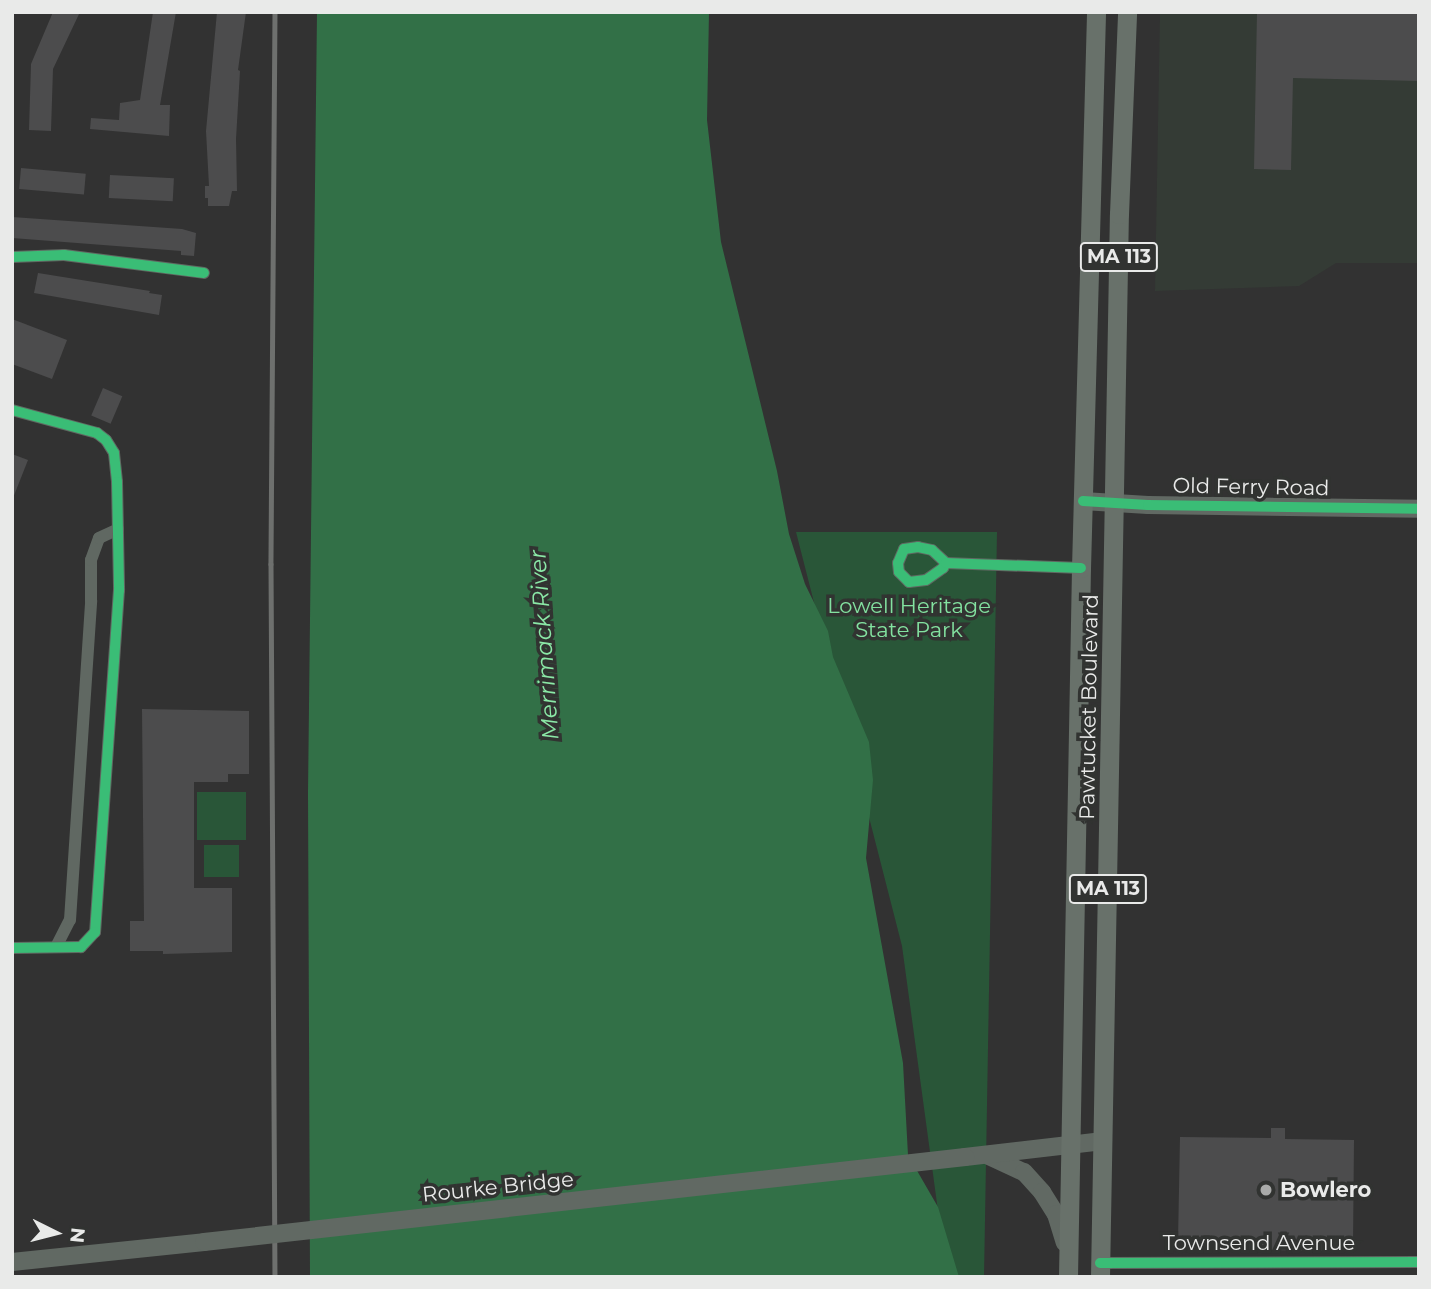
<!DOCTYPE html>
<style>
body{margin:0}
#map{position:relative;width:1431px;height:1289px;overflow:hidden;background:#323232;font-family:Montserrat,sans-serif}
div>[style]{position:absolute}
.built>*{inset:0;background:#343b35}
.green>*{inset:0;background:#295638;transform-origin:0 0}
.water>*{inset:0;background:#327047}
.building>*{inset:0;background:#4c4c4d;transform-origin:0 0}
.street>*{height:12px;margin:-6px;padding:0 6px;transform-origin:6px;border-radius:6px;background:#606862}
.secondary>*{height:18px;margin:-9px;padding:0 9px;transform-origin:9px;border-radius:9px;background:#616963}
.primary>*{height:19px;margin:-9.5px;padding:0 9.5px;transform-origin:9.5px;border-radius:9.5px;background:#68716a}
.rail>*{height:4.5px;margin:-2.25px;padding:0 2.25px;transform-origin:2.25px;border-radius:2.25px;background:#6e706e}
.secondary-bridge>*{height:18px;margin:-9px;padding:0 9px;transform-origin:9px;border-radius:9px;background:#616963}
.cycleway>*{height:10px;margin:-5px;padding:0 5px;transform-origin:5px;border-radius:5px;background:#3abd76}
.dots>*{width:19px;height:19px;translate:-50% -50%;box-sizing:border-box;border:4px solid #313331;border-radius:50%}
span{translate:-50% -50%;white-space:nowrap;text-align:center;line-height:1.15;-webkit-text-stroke:7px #313331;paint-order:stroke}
.shield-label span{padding:2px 5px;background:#313331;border:2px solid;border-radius:5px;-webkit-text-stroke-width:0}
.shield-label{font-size:19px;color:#e9eae9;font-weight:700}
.street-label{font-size:21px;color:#e9eae9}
.park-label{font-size:21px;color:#83e2a0}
.poi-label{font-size:21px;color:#e9eae9;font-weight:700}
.left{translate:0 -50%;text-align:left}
.water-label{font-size:23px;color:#8be9a7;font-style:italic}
.frame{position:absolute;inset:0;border:14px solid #e9eae9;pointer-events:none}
.north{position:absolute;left:21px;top:1198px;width:70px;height:70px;-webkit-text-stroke:5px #313331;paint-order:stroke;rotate:96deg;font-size:19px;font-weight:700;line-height:28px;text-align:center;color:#e9eae9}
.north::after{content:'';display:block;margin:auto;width:24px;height:32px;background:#e9eae9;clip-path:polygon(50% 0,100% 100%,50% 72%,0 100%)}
</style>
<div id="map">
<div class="built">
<i style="clip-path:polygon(1160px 12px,1419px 12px,1419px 263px,1336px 263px,1299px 286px,1155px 291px)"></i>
</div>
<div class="green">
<i style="clip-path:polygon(796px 532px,997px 532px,984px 1277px,947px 1277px,902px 946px)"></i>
<i style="left:246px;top:792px;width:48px;height:49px;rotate:90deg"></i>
<i style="left:204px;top:845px;width:35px;height:32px"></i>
</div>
<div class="water">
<i style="clip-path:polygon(317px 12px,709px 12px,707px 120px,721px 242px,777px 471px,789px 534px,805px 584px,828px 631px,833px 657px,869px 742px,873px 780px,866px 858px,903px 1063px,908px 1155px,938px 1207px,959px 1277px,310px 1277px,308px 793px)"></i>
</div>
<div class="building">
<i style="clip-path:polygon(53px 12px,80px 12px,53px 69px,51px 131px,29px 130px,31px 64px)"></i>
<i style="clip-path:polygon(153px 12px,176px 12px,160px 105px,170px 105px,169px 136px,90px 129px,91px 118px,119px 120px,120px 103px,140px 100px)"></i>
<i style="clip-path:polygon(217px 12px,246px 12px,238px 70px,240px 71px,236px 139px,237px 191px,232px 191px,229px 206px,208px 206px,208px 198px,205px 198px,205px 186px,209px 186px,206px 131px)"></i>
<i style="clip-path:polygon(1257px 12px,1419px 12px,1419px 81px,1293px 78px,1291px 170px,1254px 169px)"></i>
<i style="left:21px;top:168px;width:65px;height:21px;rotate:5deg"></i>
<i style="left:110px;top:175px;width:64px;height:23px;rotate:3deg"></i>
<i style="clip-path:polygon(12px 217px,182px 229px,196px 233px,194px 256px,181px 255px,181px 251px,12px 238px)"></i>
<i style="clip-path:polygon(38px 273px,150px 291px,149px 293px,162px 295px,159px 315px,34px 293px)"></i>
<i style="clip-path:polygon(12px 319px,67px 340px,52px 379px,12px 364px)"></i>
<i style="left:103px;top:388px;width:21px;height:30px;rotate:23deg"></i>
<i style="clip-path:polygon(12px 454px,28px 460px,13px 498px,12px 497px)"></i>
<i style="clip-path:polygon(142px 709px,249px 711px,249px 774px,228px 774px,228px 782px,194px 782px,194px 888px,232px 888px,232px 952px,163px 954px,163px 951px,130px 951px,130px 921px,144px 921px)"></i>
<i style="clip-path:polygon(1271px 1128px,1285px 1128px,1285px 1139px,1354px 1140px,1353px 1245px,1322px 1245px,1322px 1251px,1215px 1249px,1215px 1242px,1178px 1241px,1180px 1137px,1271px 1138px)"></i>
</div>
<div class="street">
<i style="left:12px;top:257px;width:52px;rotate:-2.2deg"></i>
<i style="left:64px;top:255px;width:141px;rotate:7.3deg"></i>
<i style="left:12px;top:410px;width:88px;rotate:15.1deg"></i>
<i style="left:97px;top:433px;width:11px;rotate:38deg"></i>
<i style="left:106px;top:440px;width:15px;rotate:58deg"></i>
<i style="left:114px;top:453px;width:29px;rotate:84deg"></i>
<i style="left:117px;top:482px;width:108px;rotate:88.9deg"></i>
<i style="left:119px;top:590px;width:343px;rotate:94deg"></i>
<i style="left:95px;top:932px;width:21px;rotate:133deg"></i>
<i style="left:81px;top:947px;width:69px;rotate:179.2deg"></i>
<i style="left:946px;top:563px;width:19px;rotate:-137deg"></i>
<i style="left:932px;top:550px;width:14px;rotate:-168deg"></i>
<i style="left:918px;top:547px;width:14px;rotate:172deg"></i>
<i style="left:904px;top:549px;width:15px;rotate:113deg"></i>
<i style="left:898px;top:563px;width:9px;rotate:84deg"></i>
<i style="left:899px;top:572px;width:14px;rotate:45deg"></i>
<i style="left:909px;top:582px;width:17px;rotate:-7deg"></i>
<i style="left:926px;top:580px;width:21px;rotate:-35deg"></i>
<i style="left:943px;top:568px;width:6px;rotate:-59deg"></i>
<i style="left:946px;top:563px;width:135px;rotate:2.1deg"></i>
<i style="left:56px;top:947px;width:30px;rotate:-63deg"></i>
<i style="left:70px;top:920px;width:320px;rotate:-86.2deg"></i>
<i style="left:91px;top:601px;width:41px;rotate:-90deg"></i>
<i style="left:91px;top:560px;width:23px;rotate:-70deg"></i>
<i style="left:99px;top:538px;width:21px;rotate:-25deg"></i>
<i style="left:1100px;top:1263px;width:319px;rotate:-0.2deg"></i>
</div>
<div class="secondary">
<i style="left:1083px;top:501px;width:65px;rotate:3.5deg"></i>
<i style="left:1148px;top:505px;width:271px;rotate:0.8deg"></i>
<i style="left:989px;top:1156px;width:38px;rotate:25deg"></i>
<i style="left:1024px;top:1172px;width:27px;rotate:48deg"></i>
<i style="left:1042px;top:1192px;width:26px;rotate:58deg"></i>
<i style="left:1056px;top:1214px;width:30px;rotate:73deg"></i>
<i style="left:965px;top:1157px;width:139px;rotate:-6.6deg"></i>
<i style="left:12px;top:1262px;width:193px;rotate:-5.9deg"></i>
</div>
<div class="primary">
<i style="left:1068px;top:1277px;width:709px;rotate:-88.95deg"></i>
<i style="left:1081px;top:568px;width:556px;rotate:-88.45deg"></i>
<i style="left:1100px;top:1277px;width:1063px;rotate:-88.98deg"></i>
<i style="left:1119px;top:214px;width:202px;rotate:-87.7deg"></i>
</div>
<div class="rail">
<i style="left:275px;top:12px;width:552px;rotate:90.42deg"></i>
<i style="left:271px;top:564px;width:713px;rotate:89.68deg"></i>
</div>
<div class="secondary-bridge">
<i style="left:204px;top:1242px;width:766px;rotate:-6.37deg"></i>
</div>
<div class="cycleway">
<i style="left:12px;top:257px;width:52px;rotate:-2.2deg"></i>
<i style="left:64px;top:255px;width:141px;rotate:7.3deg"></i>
<i style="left:12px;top:410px;width:88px;rotate:15.1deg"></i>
<i style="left:97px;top:433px;width:11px;rotate:38deg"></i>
<i style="left:106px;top:440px;width:15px;rotate:58deg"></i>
<i style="left:114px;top:453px;width:29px;rotate:84deg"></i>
<i style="left:117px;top:482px;width:108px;rotate:88.9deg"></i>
<i style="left:119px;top:590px;width:343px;rotate:94deg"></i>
<i style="left:95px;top:932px;width:21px;rotate:133deg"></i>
<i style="left:81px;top:947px;width:69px;rotate:179.2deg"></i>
<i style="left:1083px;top:501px;width:65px;rotate:3.5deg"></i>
<i style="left:1148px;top:505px;width:271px;rotate:0.8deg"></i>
<i style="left:946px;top:563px;width:19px;rotate:-137deg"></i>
<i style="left:932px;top:550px;width:14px;rotate:-168deg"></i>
<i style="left:918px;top:547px;width:14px;rotate:172deg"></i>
<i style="left:904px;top:549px;width:15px;rotate:113deg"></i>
<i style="left:898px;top:563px;width:9px;rotate:84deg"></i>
<i style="left:899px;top:572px;width:14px;rotate:45deg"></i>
<i style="left:909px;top:582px;width:17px;rotate:-7deg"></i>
<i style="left:926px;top:580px;width:21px;rotate:-35deg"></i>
<i style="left:943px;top:568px;width:6px;rotate:-59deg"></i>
<i style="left:946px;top:563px;width:135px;rotate:2.1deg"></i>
<i style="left:1100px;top:1263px;width:319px;rotate:-0.2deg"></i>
</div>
<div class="dots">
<i style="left:1266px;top:1190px;background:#a9aaa9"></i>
</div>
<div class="shield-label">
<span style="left:1119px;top:257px">MA 113</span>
<span style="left:1108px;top:889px">MA 113</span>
</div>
<div class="street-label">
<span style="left:1251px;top:487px;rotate:1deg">Old Ferry Road</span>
<span style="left:1089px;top:707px;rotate:-89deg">Pawtucket Boulevard</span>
<span style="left:498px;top:1187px;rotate:-6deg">Rourke Bridge</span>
<span style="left:1259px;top:1243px">Townsend Avenue</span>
</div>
<div class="park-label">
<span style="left:909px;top:618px">Lowell Heritage<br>State Park</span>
</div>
<div class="poi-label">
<span class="left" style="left:1280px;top:1190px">Bowlero</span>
</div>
<div class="water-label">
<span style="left:544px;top:645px;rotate:-94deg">Merrimack River</span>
</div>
<div class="frame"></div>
<div class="north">N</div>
</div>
